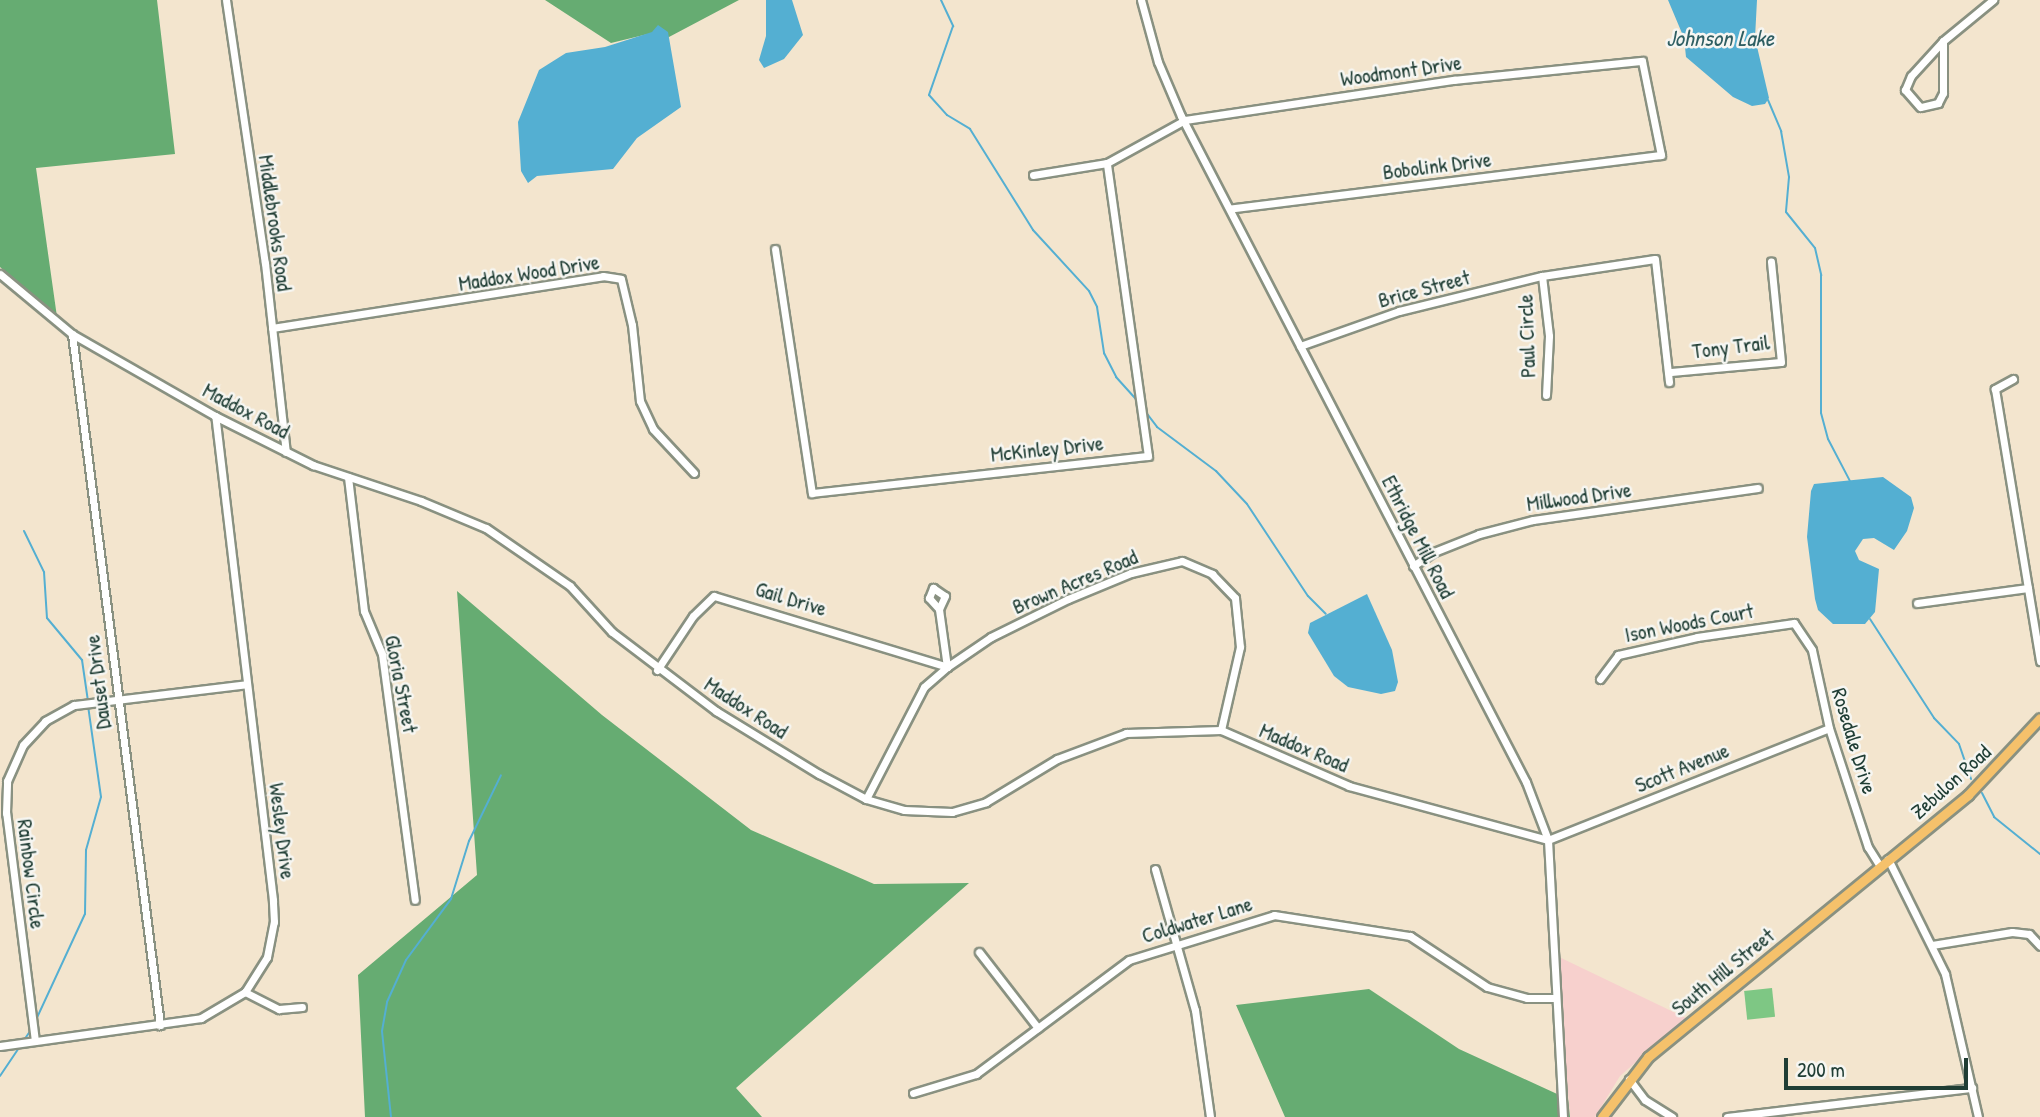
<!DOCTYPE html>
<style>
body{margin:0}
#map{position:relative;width:2040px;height:1117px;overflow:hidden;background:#f3e5ce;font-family:"Patrick Hand",sans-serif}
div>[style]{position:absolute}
.built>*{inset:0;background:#f7d0cd}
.green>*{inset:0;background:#7ec784;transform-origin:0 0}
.forest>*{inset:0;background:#66ac72}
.water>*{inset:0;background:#54afd2}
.stream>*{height:2px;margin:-1px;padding:0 1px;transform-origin:1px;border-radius:1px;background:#54afd2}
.roads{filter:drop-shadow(2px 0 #899181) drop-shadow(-2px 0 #899181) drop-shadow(0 2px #899181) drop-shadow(0 -2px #899181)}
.minor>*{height:7px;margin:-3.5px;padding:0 3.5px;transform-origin:3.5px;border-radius:3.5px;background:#fff}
.major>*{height:9px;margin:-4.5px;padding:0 4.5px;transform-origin:4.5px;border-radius:4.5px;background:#f5c16b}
span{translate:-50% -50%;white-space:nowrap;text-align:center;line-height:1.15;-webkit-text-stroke:5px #f6f6f2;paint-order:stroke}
.street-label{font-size:21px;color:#1f3d34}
.water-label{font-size:23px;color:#2f5f63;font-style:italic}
.scale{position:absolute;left:1784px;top:1058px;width:184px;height:32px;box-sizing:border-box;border:4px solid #1f3d34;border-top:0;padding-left:9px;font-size:21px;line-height:24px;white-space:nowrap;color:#1f3d34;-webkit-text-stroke:5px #f6f6f2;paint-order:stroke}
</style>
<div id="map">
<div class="built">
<i style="clip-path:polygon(1557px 956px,1686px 1018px,1620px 1076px,1595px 1117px,1570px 1117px)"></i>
</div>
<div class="green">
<i style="left:1772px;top:988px;width:29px;height:28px;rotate:84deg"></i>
</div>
<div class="forest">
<i style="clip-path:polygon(0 0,157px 0,175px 154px,36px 168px,57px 317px,0 267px)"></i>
<i style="clip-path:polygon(545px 0,739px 0,669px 37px,648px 34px,611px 43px)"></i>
<i style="clip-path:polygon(457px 591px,602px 715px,751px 830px,874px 884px,969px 883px,736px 1088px,762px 1117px,365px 1117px,358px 975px,477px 875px)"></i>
<i style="clip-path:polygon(1369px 989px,1459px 1049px,1568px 1099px,1570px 1117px,1285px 1117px,1236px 1005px)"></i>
</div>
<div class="water">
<i style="clip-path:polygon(766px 0,792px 0,803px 35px,784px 59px,764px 68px,759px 60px,766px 36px)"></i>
<i style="clip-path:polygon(1668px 0,1757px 0,1755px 38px,1769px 98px,1765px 104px,1752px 106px,1733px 97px,1686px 57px,1684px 38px)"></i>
<i style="clip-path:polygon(658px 25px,668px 32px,681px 107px,637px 138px,613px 169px,537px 176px,528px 183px,521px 171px,518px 122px,539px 70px,566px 53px,605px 47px,652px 32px)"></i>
<i style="clip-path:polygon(1883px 477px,1911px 497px,1914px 508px,1907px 531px,1894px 550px,1874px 538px,1863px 539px,1855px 551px,1859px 560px,1879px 569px,1875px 612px,1865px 624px,1833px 624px,1818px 610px,1815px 599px,1807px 537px,1811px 491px,1814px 484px)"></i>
<i style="clip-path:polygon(1367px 594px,1392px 650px,1398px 682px,1395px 691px,1381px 694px,1348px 687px,1334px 676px,1308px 633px,1310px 623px)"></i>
</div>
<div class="stream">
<i style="left:941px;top:0;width:29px;rotate:65deg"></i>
<i style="left:953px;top:26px;width:73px;rotate:109.2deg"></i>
<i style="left:929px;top:95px;width:27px;rotate:48deg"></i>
<i style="left:947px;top:115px;width:27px;rotate:31deg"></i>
<i style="left:970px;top:129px;width:119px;rotate:58deg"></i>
<i style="left:1033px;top:230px;width:83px;rotate:47.4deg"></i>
<i style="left:1089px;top:291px;width:18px;rotate:63deg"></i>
<i style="left:1097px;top:307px;width:47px;rotate:81.3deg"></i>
<i style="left:1104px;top:353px;width:27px;rotate:63deg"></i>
<i style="left:1116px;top:377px;width:31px;rotate:48deg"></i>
<i style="left:1768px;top:100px;width:34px;rotate:67deg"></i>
<i style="left:1781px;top:131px;width:47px;rotate:80.1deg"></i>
<i style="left:1789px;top:177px;width:35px;rotate:95deg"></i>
<i style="left:1786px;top:212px;width:46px;rotate:51.1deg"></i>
<i style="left:1815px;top:248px;width:28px;rotate:77deg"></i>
<i style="left:1821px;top:275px;width:138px;rotate:90deg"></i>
<i style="left:1821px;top:413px;width:27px;rotate:75deg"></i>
<i style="left:1828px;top:439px;width:47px;rotate:62.4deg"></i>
<i style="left:1145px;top:411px;width:20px;rotate:53deg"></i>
<i style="left:1157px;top:427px;width:74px;rotate:36.7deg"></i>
<i style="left:1216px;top:471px;width:45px;rotate:46.8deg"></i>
<i style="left:1247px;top:504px;width:110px;rotate:56.5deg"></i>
<i style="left:1308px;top:596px;width:25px;rotate:45deg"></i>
<i style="left:24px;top:531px;width:46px;rotate:64deg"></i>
<i style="left:44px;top:572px;width:46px;rotate:86.3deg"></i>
<i style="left:47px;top:618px;width:55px;rotate:50.2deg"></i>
<i style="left:82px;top:660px;width:41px;rotate:81.7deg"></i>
<i style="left:1870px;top:619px;width:118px;rotate:57.1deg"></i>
<i style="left:1934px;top:718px;width:36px;rotate:46deg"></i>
<i style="left:1959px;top:744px;width:37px;rotate:71deg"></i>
<i style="left:1982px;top:793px;width:27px;rotate:63deg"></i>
<i style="left:1994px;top:817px;width:59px;rotate:38.8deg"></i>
<i style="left:35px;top:1022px;width:119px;rotate:-65.2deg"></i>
<i style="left:85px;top:914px;width:64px;rotate:-89.1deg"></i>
<i style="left:86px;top:850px;width:55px;rotate:-74.2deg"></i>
<i style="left:101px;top:797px;width:92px;rotate:-98.1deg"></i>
<i style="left:24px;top:1040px;width:12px;rotate:-55deg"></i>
<i style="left:0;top:1076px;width:34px;rotate:-56deg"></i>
<i style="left:391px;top:1117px;width:86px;rotate:-96deg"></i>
<i style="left:382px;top:1031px;width:29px;rotate:-80deg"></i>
<i style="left:387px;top:1002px;width:46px;rotate:-65.7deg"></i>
<i style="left:406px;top:960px;width:76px;rotate:-53.6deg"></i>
<i style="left:451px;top:899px;width:61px;rotate:-72.8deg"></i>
<i style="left:469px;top:841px;width:73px;rotate:-64.1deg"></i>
</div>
<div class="roads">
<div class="minor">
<i style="left:226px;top:0;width:266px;rotate:81.6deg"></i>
<i style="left:265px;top:263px;width:190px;rotate:83.7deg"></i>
<i style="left:1141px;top:0;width:64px;rotate:74.7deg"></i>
<i style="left:1158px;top:62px;width:59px;rotate:66.9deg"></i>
<i style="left:1181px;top:116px;width:750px;rotate:62.62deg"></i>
<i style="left:1526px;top:782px;width:62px;rotate:69.2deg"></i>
<i style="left:1548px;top:840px;width:277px;rotate:86.9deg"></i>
<i style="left:1943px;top:41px;width:52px;rotate:90deg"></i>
<i style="left:1943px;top:93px;width:11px;rotate:117deg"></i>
<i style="left:1938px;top:103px;width:18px;rotate:167deg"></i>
<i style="left:1920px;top:107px;width:23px;rotate:-131deg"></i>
<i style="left:1905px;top:90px;width:15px;rotate:-67deg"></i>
<i style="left:1911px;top:76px;width:47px;rotate:-47.6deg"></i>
<i style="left:1943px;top:41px;width:65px;rotate:-39.4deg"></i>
<i style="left:1033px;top:175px;width:75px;rotate:-9.2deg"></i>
<i style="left:1107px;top:163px;width:89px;rotate:-28.9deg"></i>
<i style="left:1185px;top:120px;width:272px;rotate:-8.5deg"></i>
<i style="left:1454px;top:80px;width:189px;rotate:-5.8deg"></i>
<i style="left:1642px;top:61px;width:96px;rotate:78.6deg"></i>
<i style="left:1661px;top:155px;width:434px;rotate:172.9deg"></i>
<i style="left:775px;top:249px;width:247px;rotate:81.4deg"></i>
<i style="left:812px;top:493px;width:338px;rotate:-6.3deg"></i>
<i style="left:1148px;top:456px;width:296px;rotate:-98deg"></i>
<i style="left:0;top:274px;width:94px;rotate:39.8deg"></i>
<i style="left:72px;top:334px;width:165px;rotate:29.8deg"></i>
<i style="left:215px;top:416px;width:110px;rotate:26.6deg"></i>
<i style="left:313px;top:465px;width:114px;rotate:18.4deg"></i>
<i style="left:421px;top:501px;width:70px;rotate:22.6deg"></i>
<i style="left:486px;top:528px;width:102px;rotate:34.6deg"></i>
<i style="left:570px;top:586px;width:62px;rotate:47.6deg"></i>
<i style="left:612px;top:632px;width:131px;rotate:37.2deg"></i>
<i style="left:716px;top:711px;width:121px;rotate:31.5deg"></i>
<i style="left:819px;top:774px;width:53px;rotate:28deg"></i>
<i style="left:866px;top:799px;width:40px;rotate:16deg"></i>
<i style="left:904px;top:810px;width:48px;rotate:2.4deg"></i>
<i style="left:952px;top:812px;width:35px;rotate:-16deg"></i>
<i style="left:986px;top:802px;width:83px;rotate:-31.2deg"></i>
<i style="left:1057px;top:759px;width:74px;rotate:-20.6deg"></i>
<i style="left:1126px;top:733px;width:95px;rotate:-1.8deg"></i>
<i style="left:1221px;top:730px;width:140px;rotate:23.6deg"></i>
<i style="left:1349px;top:786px;width:206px;rotate:15.2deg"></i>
<i style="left:1548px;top:840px;width:302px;rotate:-21.7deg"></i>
<i style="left:1542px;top:276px;width:60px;rotate:83.3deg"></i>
<i style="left:1549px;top:336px;width:59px;rotate:92.9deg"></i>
<i style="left:272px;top:328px;width:335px;rotate:-8.9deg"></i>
<i style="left:603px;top:276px;width:18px;rotate:9deg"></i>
<i style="left:621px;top:279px;width:47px;rotate:76.6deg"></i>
<i style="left:632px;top:325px;width:76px;rotate:84deg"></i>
<i style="left:640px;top:401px;width:31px;rotate:65deg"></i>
<i style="left:653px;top:429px;width:60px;rotate:47deg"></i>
<i style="left:72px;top:334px;width:697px;rotate:82.74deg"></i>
<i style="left:1300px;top:346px;width:105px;rotate:-19.5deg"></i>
<i style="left:1399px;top:311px;width:147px;rotate:-13.8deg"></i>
<i style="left:1542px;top:276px;width:114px;rotate:-8.6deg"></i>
<i style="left:1655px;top:259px;width:124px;rotate:83.5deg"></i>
<i style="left:1671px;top:372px;width:110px;rotate:-5.2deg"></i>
<i style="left:1781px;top:362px;width:101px;rotate:-95.7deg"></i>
<i style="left:2013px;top:379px;width:21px;rotate:151deg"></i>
<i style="left:1995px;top:389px;width:276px;rotate:80.6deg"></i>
<i style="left:348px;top:477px;width:135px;rotate:83.2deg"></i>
<i style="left:364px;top:611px;width:47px;rotate:67.3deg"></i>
<i style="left:382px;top:654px;width:248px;rotate:82.4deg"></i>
<i style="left:1413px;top:566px;width:25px;rotate:-34deg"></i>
<i style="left:1434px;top:552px;width:48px;rotate:-21.8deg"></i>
<i style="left:1479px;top:534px;width:56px;rotate:-14.5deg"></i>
<i style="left:1533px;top:520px;width:227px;rotate:-8.1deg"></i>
<i style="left:1917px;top:603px;width:112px;rotate:-7.7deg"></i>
<i style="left:657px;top:670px;width:65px;rotate:-56.3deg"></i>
<i style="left:693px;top:616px;width:29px;rotate:-44deg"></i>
<i style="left:714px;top:596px;width:244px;rotate:16.9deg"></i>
<i style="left:947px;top:667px;width:59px;rotate:-97.9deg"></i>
<i style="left:939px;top:609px;width:15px;rotate:-132deg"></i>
<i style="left:929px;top:598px;width:11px;rotate:-68deg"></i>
<i style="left:933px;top:588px;width:14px;rotate:34deg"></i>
<i style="left:945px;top:596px;width:14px;rotate:115deg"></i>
<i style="left:1600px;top:679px;width:30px;rotate:-53deg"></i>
<i style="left:1618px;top:655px;width:81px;rotate:-12.8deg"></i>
<i style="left:1697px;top:637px;width:98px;rotate:-8.2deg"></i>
<i style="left:1794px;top:623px;width:32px;rotate:56deg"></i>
<i style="left:1812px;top:650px;width:80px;rotate:77.7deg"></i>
<i style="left:1829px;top:728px;width:125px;rotate:71.9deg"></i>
<i style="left:1868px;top:847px;width:22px;rotate:58deg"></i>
<i style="left:866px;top:799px;width:126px;rotate:-62.6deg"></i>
<i style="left:924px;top:687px;width:30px;rotate:-41deg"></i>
<i style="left:947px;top:667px;width:53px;rotate:-34.3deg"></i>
<i style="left:991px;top:637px;width:86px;rotate:-26.3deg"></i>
<i style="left:1068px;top:599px;width:68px;rotate:-22.4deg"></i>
<i style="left:1131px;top:573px;width:52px;rotate:-13.2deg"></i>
<i style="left:1182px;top:561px;width:33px;rotate:23deg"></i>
<i style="left:1212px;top:574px;width:33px;rotate:46deg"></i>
<i style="left:1235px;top:598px;width:49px;rotate:84.2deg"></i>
<i style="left:1240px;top:647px;width:85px;rotate:102.9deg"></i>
<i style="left:1888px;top:859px;width:128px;rotate:63.6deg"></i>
<i style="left:1945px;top:974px;width:147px;rotate:77deg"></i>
<i style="left:1155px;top:869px;width:147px;rotate:74.2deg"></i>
<i style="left:1195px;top:1010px;width:108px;rotate:82deg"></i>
<i style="left:1932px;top:945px;width:81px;rotate:-9.2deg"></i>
<i style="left:2012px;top:932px;width:17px;rotate:7deg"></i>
<i style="left:2029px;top:934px;width:16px;rotate:47deg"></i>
<i style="left:979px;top:952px;width:96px;rotate:52.2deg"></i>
<i style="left:245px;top:992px;width:38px;rotate:27deg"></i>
<i style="left:279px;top:1009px;width:23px;rotate:-5deg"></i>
<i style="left:35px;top:1041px;width:230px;rotate:-97.2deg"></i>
<i style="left:6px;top:813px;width:32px;rotate:-88deg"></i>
<i style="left:7px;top:781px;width:39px;rotate:-66deg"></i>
<i style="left:23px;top:745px;width:33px;rotate:-47deg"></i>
<i style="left:45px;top:721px;width:33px;rotate:-29deg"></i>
<i style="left:74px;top:705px;width:174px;rotate:-6.9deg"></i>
<i style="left:0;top:1046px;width:203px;rotate:-7.9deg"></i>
<i style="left:201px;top:1018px;width:51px;rotate:-30.6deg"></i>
<i style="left:245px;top:992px;width:41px;rotate:-57.8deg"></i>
<i style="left:267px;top:957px;width:36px;rotate:-79deg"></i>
<i style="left:274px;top:922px;width:22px;rotate:-93deg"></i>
<i style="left:273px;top:900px;width:487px;rotate:-96.8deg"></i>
<i style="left:1629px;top:1079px;width:26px;rotate:53deg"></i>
<i style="left:1645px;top:1100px;width:32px;rotate:32deg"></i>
<i style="left:913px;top:1093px;width:66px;rotate:-16.8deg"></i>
<i style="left:976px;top:1074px;width:191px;rotate:-36.7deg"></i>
<i style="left:1129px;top:960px;width:152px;rotate:-17.2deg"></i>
<i style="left:1274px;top:915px;width:138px;rotate:8.8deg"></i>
<i style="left:1410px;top:936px;width:92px;rotate:33.5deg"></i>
<i style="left:1487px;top:987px;width:41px;rotate:15.4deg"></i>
<i style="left:1527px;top:998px;width:29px"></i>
<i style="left:1727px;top:1117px;width:247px;rotate:-6.8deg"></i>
</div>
<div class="major">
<i style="left:1602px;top:1117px;width:76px;rotate:-52.5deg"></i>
<i style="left:1648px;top:1057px;width:414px;rotate:-39.3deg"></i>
<i style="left:1968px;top:795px;width:105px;rotate:-46.9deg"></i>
</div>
</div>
<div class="street-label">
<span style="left:1401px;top:71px;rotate:-8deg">Woodmont Drive</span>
<span style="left:1437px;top:166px;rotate:-7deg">Bobolink Drive</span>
<span style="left:275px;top:223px;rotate:82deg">Middlebrooks Road</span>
<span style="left:529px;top:273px;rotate:-9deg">Maddox Wood Drive</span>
<span style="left:1424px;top:289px;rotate:-15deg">Brice Street</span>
<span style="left:1527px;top:336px;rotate:-92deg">Paul Circle</span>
<span style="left:1731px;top:347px;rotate:-7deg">Tony Trail</span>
<span style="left:246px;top:411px;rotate:28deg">Maddox Road</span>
<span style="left:1047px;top:449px;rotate:-6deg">McKinley Drive</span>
<span style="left:1579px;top:497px;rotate:-8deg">Millwood Drive</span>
<span style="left:1418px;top:537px;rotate:63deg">Ethridge Mill Road</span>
<span style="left:1075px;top:582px;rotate:-23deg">Brown Acres Road</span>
<span style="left:791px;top:599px;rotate:17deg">Gail Drive</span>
<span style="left:1689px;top:623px;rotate:-11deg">Ison Woods Court</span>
<span style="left:98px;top:682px;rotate:-97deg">Dauset Drive</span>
<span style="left:401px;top:684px;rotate:79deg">Gloria Street</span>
<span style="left:746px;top:708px;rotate:33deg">Maddox Road</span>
<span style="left:1854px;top:741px;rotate:73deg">Rosedale Drive</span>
<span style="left:1304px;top:748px;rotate:23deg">Maddox Road</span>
<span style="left:1682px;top:768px;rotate:-22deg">Scott Avenue</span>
<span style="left:1951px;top:782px;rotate:-42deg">Zebulon Road</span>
<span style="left:282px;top:831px;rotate:83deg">Wesley Drive</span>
<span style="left:31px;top:874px;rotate:83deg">Rainbow Circle</span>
<span style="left:1197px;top:920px;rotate:-17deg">Coldwater Lane</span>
<span style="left:1723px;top:972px;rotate:-39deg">South Hill Street</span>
</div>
<div class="water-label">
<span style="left:1720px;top:38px">Johnson Lake</span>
</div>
<div class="scale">200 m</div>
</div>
